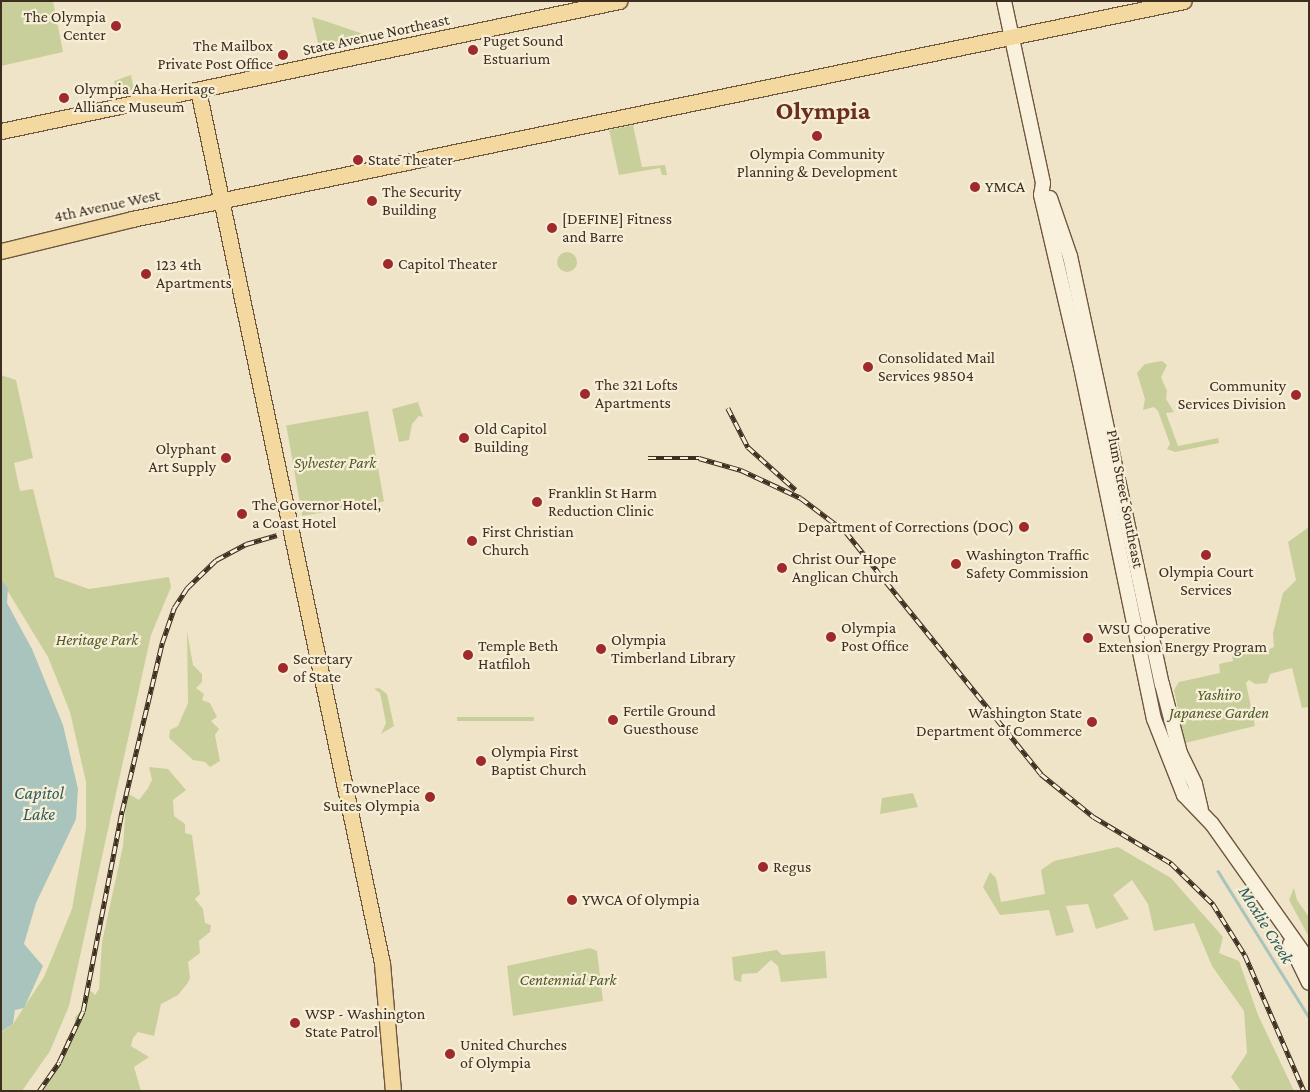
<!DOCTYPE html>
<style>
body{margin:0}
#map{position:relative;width:1310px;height:1092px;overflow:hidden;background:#f0e4c8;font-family:"Crimson Pro",serif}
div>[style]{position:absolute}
.green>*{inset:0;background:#c9cf9b;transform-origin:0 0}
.round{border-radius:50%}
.water>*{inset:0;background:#a9c4bc}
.stream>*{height:2.5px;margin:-1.25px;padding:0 1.25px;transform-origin:1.25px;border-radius:1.25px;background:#a9c4bc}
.roads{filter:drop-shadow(1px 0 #6f573f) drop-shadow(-1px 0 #6f573f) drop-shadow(0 1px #6f573f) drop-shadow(0 -1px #6f573f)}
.secondary>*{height:14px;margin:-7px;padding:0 7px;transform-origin:7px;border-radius:7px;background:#faf1dc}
.primary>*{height:15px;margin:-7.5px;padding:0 7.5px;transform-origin:7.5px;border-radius:7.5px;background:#f3d9a0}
.rail>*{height:4.5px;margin-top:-2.25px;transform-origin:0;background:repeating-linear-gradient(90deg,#f7eed8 0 8px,#3d2e20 0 16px);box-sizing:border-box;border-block:1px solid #3d2e20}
.dots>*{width:14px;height:14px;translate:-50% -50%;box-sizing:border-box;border:2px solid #f7eed8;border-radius:50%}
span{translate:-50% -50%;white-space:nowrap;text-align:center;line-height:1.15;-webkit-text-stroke:4.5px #f7eed8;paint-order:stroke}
.poi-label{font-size:16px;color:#3d2e20}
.right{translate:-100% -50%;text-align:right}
.left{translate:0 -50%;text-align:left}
.street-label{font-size:16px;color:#3d2e20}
.park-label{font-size:16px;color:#4d5a26;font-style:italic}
.water-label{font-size:18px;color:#2f5d5a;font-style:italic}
.town-label{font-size:26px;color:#6b2e1e;font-weight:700}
.frame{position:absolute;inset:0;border:2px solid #3d2e20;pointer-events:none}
</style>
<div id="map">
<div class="green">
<i style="clip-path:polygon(1px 1px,53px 1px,63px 52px,1px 66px)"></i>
<i style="clip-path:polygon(312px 17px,328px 22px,378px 39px,320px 52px)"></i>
<i style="clip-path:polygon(131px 75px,134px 90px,116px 94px,114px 81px)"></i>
<i style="clip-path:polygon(633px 125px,642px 167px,665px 165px,667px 175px,662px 175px,660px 168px,619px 175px,609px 130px)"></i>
<i class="round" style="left:557px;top:252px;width:20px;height:20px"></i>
<i style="clip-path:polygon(1162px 361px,1167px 365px,1161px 377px,1167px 391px,1166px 399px,1174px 412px,1166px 413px,1178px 446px,1218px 438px,1219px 443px,1175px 452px,1167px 449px,1170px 444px,1158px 411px,1154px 407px,1143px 410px,1145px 399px,1137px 373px,1145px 364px)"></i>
<i style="clip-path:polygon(1px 375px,16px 380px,33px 458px,14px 463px,20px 491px,33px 489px,55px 577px,89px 589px,169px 577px,171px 587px,151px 635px,69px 1006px,50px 1051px,22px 1091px,1px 1091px,1px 1033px,13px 1024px,44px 977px,72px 909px,86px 828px,86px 782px,70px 712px,48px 657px,1px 580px)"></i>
<i style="clip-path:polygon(418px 402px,423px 417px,419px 416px,412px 424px,409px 440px,399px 442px,392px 409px)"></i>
<i style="left:368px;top:411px;width:92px;height:83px;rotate:80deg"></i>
<i style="clip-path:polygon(1309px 527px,1309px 707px,1302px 708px,1292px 668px,1270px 674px,1267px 683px,1255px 684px,1249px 680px,1246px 683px,1255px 726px,1185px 743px,1174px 690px,1179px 682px,1220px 673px,1219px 664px,1233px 661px,1231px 650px,1250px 646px,1261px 653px,1274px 647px,1273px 633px,1283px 593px,1296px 580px,1288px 542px)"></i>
<i style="clip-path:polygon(187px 631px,193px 665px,202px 674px,202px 682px,196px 688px,204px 694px,202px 700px,210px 703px,217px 717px,211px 721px,219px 729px,215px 735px,220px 761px,210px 767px,205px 762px,193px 760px,169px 738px,170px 730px,178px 726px,188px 703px)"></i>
<i style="clip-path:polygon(379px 688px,387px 694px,394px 726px,381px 734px,386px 723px,380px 693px,374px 689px)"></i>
<i style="left:534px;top:717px;width:4px;height:77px;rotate:90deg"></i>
<i style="clip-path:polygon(149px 767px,168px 769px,186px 790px,173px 800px,174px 816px,185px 824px,185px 833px,192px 835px,200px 894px,195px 899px,203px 909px,205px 923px,211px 925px,210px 932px,199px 941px,200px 953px,188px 962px,190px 978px,187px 984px,178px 995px,161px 1004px,154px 1036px,138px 1032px,133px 1038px,131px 1046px,149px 1057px,134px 1067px,141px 1091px,42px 1091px,42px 1084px,51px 1079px,50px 1072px,60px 1064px,64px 1046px,70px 1049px,65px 1040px,76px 1034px,75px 1017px,82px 1010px,85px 993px,91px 991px,95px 995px,99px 989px,102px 942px,123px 846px,126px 803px,129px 794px,139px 800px,148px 788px,152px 780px)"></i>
<i style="clip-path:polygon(913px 793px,918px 807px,880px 814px,882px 798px)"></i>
<i style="clip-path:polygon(1118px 847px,1171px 878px,1223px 937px,1219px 953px,1239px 961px,1258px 1015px,1294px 1091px,1241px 1091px,1231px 1077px,1247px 1053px,1244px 1011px,1212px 966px,1194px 923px,1154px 931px,1148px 904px,1132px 880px,1113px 895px,1129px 919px,1096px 929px,1088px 904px,1066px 906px,1074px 932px,1056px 936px,1049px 910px,1000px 915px,983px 887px,990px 872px,996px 878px,1001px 902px,1045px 894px,1041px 870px,1054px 861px)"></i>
<i style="clip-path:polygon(1294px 888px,1297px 900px,1309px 917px,1309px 937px,1289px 900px)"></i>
<i style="clip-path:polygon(590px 948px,597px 951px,603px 1001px,513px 1016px,507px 966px)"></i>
<i style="clip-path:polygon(777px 950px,782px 955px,825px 951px,827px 978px,781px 982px,778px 966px,771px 960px,757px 973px,742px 974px,741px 982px,734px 980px,732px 957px)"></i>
</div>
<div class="water">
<i style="clip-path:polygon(1px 580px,8px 588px,7px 603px,32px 649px,63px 725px,78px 789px,76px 819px,36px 903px,24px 944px,43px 966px,24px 1008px,15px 1010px,13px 1024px,1px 1032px)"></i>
</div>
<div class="stream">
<i style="left:1218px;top:871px;width:172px;rotate:58.1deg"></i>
</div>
<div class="roads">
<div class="secondary">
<i style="left:1004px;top:1px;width:186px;rotate:77.9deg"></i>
<i style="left:1043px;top:183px;width:12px;rotate:99deg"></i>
<i style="left:1041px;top:195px;width:177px;rotate:76.9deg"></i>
<i style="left:1081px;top:367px;width:359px;rotate:78.3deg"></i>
<i style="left:1154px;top:719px;width:82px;rotate:68.5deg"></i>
<i style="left:1184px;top:795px;width:40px;rotate:46deg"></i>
<i style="left:1212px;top:824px;width:168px;rotate:54.7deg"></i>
<i style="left:1050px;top:198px;width:61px;rotate:71deg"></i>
<i style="left:1070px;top:256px;width:438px;rotate:77.9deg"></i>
<i style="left:1162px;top:684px;width:71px;rotate:75.4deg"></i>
<i style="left:1180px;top:753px;width:34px;rotate:64deg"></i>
<i style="left:1195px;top:784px;width:26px;rotate:77deg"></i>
<i style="left:1290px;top:944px;width:43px;rotate:64deg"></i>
</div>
<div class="primary">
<i style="left:198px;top:90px;width:892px;rotate:78.1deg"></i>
<i style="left:382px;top:963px;width:128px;rotate:85.1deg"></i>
<i style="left:1px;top:131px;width:632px;rotate:-11.88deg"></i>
<i style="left:1px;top:251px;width:135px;rotate:-13.7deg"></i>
<i style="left:132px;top:219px;width:1074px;rotate:-11.71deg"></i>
</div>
</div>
<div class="rail">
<i style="left:728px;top:408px;width:44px;rotate:62.9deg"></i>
<i style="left:748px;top:447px;width:64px;rotate:41.9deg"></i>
<i style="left:648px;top:458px;width:51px"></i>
<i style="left:699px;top:458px;width:44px;rotate:15.9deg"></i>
<i style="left:741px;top:470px;width:66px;rotate:25deg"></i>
<i style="left:801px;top:498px;width:56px;rotate:37.1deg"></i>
<i style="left:846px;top:532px;width:311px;rotate:51.1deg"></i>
<i style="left:1041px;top:774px;width:68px;rotate:39.1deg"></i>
<i style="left:1094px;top:817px;width:90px;rotate:30.9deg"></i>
<i style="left:1171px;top:863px;width:59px;rotate:44.3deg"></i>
<i style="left:1213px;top:904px;width:60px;rotate:57.9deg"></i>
<i style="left:1245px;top:955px;width:148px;rotate:66.5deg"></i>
<i style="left:39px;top:1091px;width:35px;rotate:-55deg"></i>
<i style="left:59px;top:1062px;width:56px;rotate:-64.8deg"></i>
<i style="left:83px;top:1011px;width:204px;rotate:-79deg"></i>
<i style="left:122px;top:811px;width:173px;rotate:-76.6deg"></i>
<i style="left:162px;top:643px;width:37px;rotate:-71deg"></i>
<i style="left:174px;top:608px;width:24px;rotate:-57deg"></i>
<i style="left:187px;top:588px;width:40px;rotate:-44deg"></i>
<i style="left:216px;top:560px;width:34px;rotate:-28deg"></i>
<i style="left:246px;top:544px;width:32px;rotate:-16deg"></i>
</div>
<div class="dots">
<i style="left:116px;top:26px;background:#9e2a2b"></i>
<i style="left:473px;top:50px;background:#9e2a2b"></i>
<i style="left:283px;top:55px;background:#9e2a2b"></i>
<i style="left:64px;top:98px;background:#9e2a2b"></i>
<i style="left:817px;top:136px;background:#9e2a2b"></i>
<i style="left:358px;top:160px;background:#9e2a2b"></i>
<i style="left:975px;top:187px;background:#9e2a2b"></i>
<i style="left:372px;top:201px;background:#9e2a2b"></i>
<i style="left:552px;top:228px;background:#9e2a2b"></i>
<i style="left:388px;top:264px;background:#9e2a2b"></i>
<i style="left:146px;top:274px;background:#9e2a2b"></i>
<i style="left:868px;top:367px;background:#9e2a2b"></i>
<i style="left:585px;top:394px;background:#9e2a2b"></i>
<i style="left:1296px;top:395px;background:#9e2a2b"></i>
<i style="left:464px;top:438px;background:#9e2a2b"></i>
<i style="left:226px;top:458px;background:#9e2a2b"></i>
<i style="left:537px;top:502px;background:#9e2a2b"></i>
<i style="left:242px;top:514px;background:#9e2a2b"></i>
<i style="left:1024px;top:527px;background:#9e2a2b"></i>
<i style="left:472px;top:541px;background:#9e2a2b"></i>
<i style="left:1206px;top:555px;background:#9e2a2b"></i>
<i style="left:956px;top:564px;background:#9e2a2b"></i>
<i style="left:782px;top:568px;background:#9e2a2b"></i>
<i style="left:831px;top:637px;background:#9e2a2b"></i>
<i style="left:1088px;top:638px;background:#9e2a2b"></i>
<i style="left:601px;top:649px;background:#9e2a2b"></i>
<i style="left:468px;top:655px;background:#9e2a2b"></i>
<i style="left:283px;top:668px;background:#9e2a2b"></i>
<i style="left:613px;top:720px;background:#9e2a2b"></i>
<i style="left:1092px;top:722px;background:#9e2a2b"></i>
<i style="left:481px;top:761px;background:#9e2a2b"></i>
<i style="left:430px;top:797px;background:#9e2a2b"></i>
<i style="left:763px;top:867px;background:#9e2a2b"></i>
<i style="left:572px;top:900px;background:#9e2a2b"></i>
<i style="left:295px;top:1023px;background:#9e2a2b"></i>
<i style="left:450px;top:1054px;background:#9e2a2b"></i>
</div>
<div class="poi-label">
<span class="right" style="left:106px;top:26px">The Olympia<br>Center</span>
<span class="left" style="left:483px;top:50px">Puget Sound<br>Estuarium</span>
<span class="right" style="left:273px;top:55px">The Mailbox<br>Private Post Office</span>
<span class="left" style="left:74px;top:98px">Olympia Aha Heritage<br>Alliance Museum</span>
<span style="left:817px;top:163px">Olympia Community<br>Planning &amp; Development</span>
<span class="left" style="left:368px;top:160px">State Theater</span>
<span class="left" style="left:985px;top:187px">YMCA</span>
<span class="left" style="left:382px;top:201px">The Security<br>Building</span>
<span class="left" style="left:562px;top:228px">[DEFINE] Fitness<br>and Barre</span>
<span class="left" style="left:398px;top:264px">Capitol Theater</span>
<span class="left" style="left:156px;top:274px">123 4th<br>Apartments</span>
<span class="left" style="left:878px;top:367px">Consolidated Mail<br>Services 98504</span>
<span class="left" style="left:595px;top:394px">The 321 Lofts<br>Apartments</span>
<span class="right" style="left:1286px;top:395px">Community<br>Services Division</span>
<span class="left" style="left:474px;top:438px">Old Capitol<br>Building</span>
<span class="right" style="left:216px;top:458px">Olyphant<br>Art Supply</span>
<span class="left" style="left:548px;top:502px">Franklin St Harm<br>Reduction Clinic</span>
<span class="left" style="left:252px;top:514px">The Governor Hotel,<br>a Coast Hotel</span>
<span class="right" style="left:1014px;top:527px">Department of Corrections (DOC)</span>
<span class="left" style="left:482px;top:541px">First Christian<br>Church</span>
<span class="left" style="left:966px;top:564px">Washington Traffic<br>Safety Commission</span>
<span class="left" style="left:792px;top:568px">Christ Our Hope<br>Anglican Church</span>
<span style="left:1206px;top:581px">Olympia Court<br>Services</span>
<span class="left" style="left:841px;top:637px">Olympia<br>Post Office</span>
<span class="left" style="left:1098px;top:638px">WSU Cooperative<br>Extension Energy Program</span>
<span class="left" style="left:611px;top:649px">Olympia<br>Timberland Library</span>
<span class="left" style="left:478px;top:655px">Temple Beth<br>Hatfiloh</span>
<span class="left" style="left:293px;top:668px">Secretary<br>of State</span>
<span class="left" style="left:623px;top:720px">Fertile Ground<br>Guesthouse</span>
<span class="right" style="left:1082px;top:722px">Washington State<br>Department of Commerce</span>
<span class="left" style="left:491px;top:761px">Olympia First<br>Baptist Church</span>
<span class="right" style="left:420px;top:797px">TownePlace<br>Suites Olympia</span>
<span class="left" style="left:773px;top:867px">Regus</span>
<span class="left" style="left:582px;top:900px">YWCA Of Olympia</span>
<span class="left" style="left:305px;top:1023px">WSP - Washington<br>State Patrol</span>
<span class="left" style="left:460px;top:1054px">United Churches<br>of Olympia</span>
</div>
<div class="street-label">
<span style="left:376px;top:35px;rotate:-12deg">State Avenue Northeast</span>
<span style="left:107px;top:206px;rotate:-12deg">4th Avenue West</span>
<span style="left:1125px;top:499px;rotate:79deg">Plum Street Southeast</span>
</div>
<div class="park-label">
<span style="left:335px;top:463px">Sylvester Park</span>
<span style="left:97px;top:640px">Heritage Park</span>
<span style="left:1219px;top:704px">Yashiro<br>Japanese Garden</span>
<span style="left:568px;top:980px">Centennial Park</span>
</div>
<div class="water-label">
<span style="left:39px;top:804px">Capitol<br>Lake</span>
<span style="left:1266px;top:925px;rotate:58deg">Moxlie Creek</span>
</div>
<div class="town-label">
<span style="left:823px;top:111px">Olympia</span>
</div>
<div class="frame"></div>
</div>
